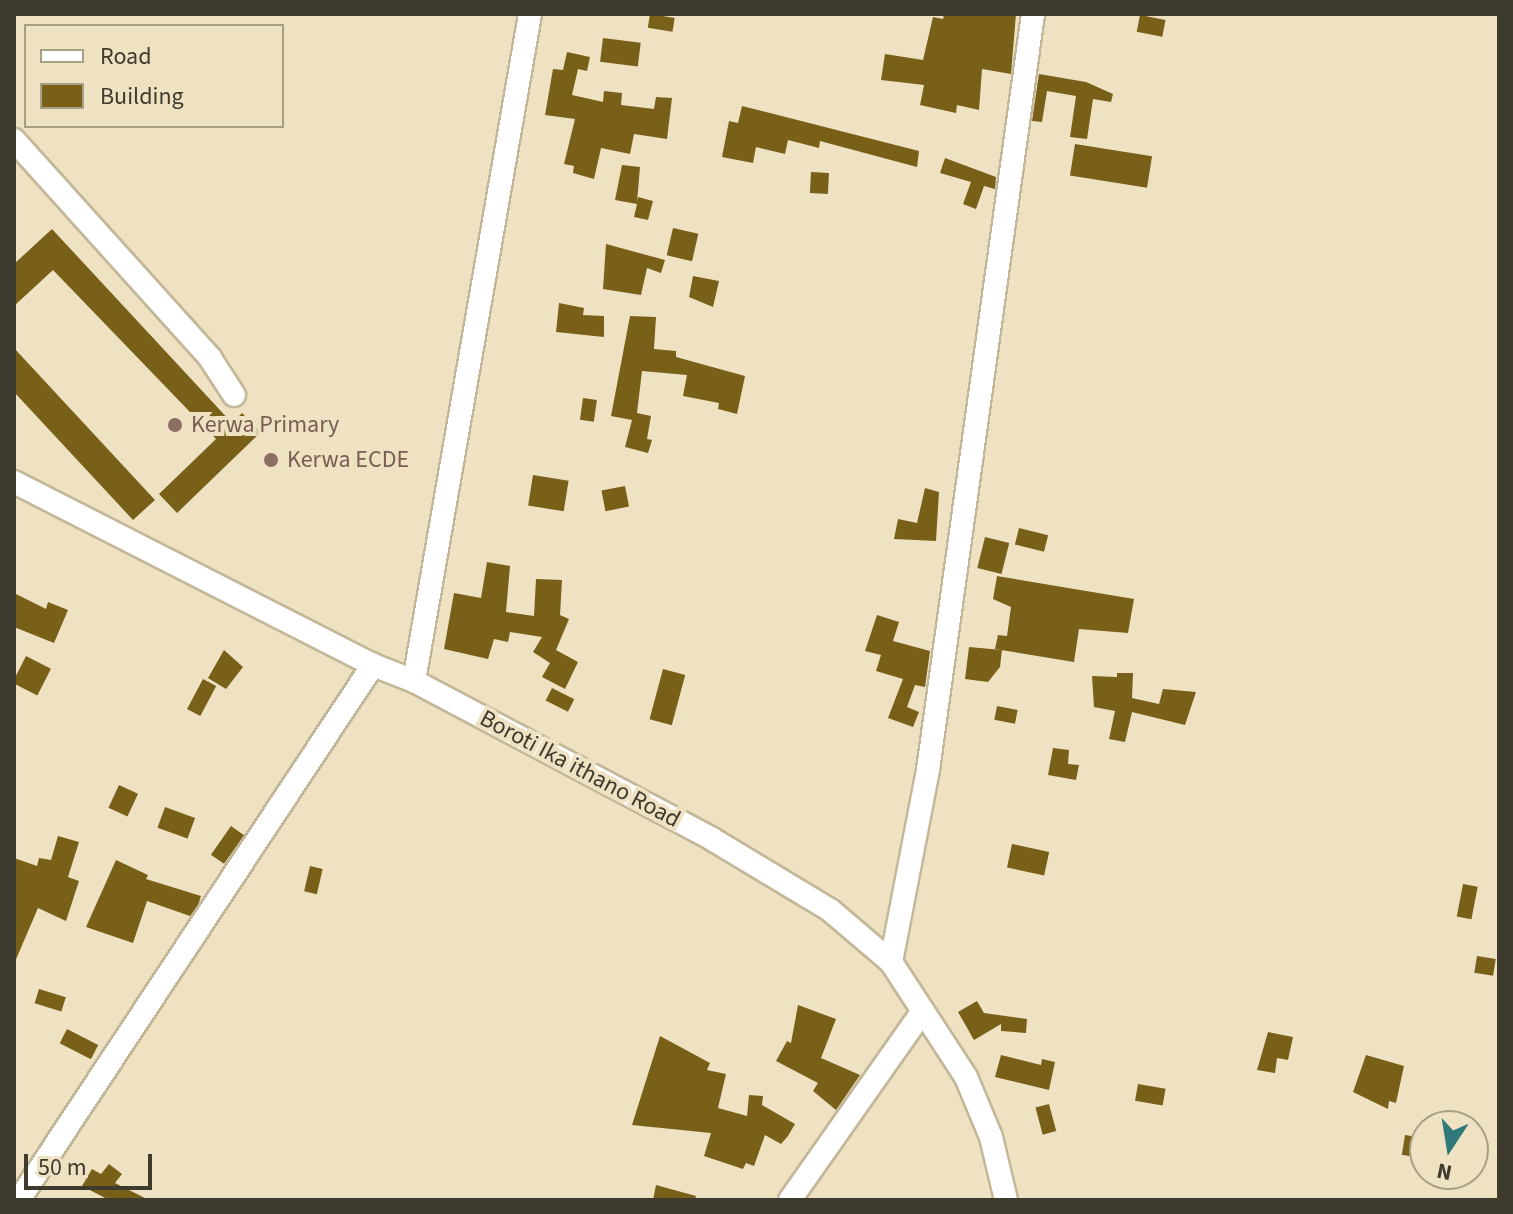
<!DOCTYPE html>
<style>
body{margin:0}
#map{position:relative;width:1513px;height:1214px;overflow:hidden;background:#eee2c3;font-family:"Source Sans 3",sans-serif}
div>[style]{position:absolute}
.building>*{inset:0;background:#796019;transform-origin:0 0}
.roads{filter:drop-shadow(2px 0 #c3b799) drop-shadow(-2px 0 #c3b799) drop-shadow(0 2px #c3b799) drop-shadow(0 -2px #c3b799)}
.minor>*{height:22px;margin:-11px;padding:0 11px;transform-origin:11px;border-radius:11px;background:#fff}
.dots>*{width:22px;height:22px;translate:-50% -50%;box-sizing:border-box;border:4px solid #eee2c3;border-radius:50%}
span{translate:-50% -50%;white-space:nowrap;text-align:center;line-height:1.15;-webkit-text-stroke:8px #eee2c3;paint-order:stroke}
.education-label{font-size:24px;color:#785e54}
.left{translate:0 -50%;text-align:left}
.street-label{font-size:24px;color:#3f3a2e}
.frame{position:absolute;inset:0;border:16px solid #3f3a2e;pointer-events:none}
.legend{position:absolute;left:24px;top:24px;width:260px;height:104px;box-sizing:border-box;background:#eee2c3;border:2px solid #a89f87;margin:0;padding:10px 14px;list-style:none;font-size:24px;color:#3f3a2e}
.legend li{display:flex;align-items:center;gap:16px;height:40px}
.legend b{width:40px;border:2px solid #a89f87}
.north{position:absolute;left:1409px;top:1110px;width:80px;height:80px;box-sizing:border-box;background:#eee2c3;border:2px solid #a89f87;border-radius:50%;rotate:192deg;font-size:22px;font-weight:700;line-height:32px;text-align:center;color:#3f3a2e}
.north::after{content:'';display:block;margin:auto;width:28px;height:36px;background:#30797b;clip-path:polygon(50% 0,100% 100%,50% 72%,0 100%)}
.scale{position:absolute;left:24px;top:1154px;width:128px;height:36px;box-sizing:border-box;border:4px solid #3f3a2e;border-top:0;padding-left:10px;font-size:24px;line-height:28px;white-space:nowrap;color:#3f3a2e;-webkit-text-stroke:6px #eee2c3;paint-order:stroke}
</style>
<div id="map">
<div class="building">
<i style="left:650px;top:14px;width:25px;height:14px;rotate:9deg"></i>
<i style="clip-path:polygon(944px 14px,1016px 14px,1011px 74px,982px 69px,979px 110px,957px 105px,956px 113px,920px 105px,924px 85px,881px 80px,885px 54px,923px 60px,933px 17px,943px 19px)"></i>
<i style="left:1140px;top:15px;width:26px;height:17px;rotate:11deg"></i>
<i style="left:603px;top:38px;width:38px;height:24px;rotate:7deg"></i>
<i style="clip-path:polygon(567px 52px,590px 57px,587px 71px,578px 69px,572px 95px,603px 102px,604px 91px,622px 93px,621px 105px,654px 109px,656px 97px,672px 98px,667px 139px,634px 134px,630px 154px,601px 148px,594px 179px,573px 173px,574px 166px,564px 164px,575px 119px,545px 115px,553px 69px,563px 70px)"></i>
<i style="clip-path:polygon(1039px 74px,1086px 82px,1113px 94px,1111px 102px,1093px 99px,1087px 139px,1070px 137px,1076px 96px,1047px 91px,1042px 122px,1032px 121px)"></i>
<i style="clip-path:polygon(742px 106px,919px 151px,917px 167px,820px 141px,819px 148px,788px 140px,785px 154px,756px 147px,753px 163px,722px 157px,729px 121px,738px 123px)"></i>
<i style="left:1075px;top:144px;width:78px;height:32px;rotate:9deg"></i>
<i style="clip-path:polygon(945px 158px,996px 177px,995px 189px,984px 186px,976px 209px,963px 204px,971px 182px,940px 173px)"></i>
<i style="clip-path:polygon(622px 165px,640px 167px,637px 202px,638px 197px,653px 201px,648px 220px,634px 217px,637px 204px,615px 200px)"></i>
<i style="left:811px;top:172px;width:18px;height:21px;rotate:3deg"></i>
<i style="left:673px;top:228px;width:26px;height:28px;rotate:13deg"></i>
<i style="clip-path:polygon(52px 229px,232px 423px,242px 413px,261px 432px,177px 513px,159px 494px,216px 439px,53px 270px,14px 306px,14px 264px)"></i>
<i style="clip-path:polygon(606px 244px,665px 260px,661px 273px,647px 268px,641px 295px,603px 289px)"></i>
<i style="clip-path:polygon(693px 276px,719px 281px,713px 307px,689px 297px)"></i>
<i style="clip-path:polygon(559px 303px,584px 308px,583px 315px,604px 316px,604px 337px,556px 332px)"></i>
<i style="clip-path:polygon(630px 316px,656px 317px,654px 349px,676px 351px,676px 357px,745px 376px,737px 414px,718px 409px,719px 403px,683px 396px,687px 375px,642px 371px,637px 413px,651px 416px,647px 439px,652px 440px,648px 453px,625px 447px,632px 420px,611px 416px)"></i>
<i style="clip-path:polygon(14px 348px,155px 500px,133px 520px,14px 392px)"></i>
<i style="left:583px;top:398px;width:14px;height:22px;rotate:8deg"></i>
<i style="left:533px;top:475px;width:36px;height:31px;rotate:9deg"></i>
<i style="left:625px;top:486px;width:21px;height:24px;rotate:79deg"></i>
<i style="clip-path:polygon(925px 488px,939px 492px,936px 541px,894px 539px,898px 519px,917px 523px)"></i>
<i style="left:1019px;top:528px;width:30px;height:17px;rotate:14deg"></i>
<i style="left:985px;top:537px;width:25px;height:32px;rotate:14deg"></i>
<i style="clip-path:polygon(487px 562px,510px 566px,506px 612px,534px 616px,536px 579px,562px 580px,560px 615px,569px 619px,556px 650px,578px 662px,565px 689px,542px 677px,550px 663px,533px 652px,542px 637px,510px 632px,508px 642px,494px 639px,488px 659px,444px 649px,454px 593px,481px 598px)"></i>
<i style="clip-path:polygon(997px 576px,1134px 599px,1128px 633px,1079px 629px,1074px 662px,995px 649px,998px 635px,1007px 636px,1011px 607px,993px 599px)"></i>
<i style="clip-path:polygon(14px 593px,46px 609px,48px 602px,68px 610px,54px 643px,14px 627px)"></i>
<i style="clip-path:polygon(877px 615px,899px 622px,893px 641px,930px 651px,925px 687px,915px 685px,907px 707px,919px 712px,913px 727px,888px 718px,903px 679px,876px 671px,881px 655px,865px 651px)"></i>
<i style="clip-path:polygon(969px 647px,1002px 650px,1000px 667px,988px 682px,965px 679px)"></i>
<i style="clip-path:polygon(224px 650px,243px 667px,226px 689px,208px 678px)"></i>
<i style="left:26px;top:656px;width:28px;height:30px;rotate:27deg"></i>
<i style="left:663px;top:669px;width:23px;height:52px;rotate:15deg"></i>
<i style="clip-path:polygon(1117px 673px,1133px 673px,1132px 698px,1159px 704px,1163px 689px,1196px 692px,1185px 725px,1132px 712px,1125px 742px,1109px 739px,1115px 711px,1094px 707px,1092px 676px,1117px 677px)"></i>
<i style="left:203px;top:679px;width:15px;height:34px;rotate:28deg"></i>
<i style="left:552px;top:688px;width:25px;height:14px;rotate:27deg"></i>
<i style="left:997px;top:706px;width:21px;height:14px;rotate:11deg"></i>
<i style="clip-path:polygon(1053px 748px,1069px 750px,1068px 764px,1079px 765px,1076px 780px,1048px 775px)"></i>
<i style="left:119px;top:785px;width:21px;height:25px;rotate:25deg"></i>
<i style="left:165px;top:807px;width:32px;height:22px;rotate:20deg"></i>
<i style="left:231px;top:826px;width:16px;height:35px;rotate:35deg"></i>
<i style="clip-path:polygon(58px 836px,79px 842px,68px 877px,79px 881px,66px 921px,38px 908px,14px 964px,14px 858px,37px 866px,39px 858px,51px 860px)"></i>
<i style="left:1012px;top:844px;width:38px;height:24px;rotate:12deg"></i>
<i style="clip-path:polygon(116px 860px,148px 875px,146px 879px,201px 896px,198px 905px,190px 916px,147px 901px,133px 943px,86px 927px)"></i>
<i style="left:310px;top:866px;width:13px;height:26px;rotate:13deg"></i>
<i style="left:1463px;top:884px;width:15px;height:33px;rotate:11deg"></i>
<i style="left:1477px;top:956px;width:19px;height:17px;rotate:9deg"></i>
<i style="left:39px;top:989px;width:28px;height:15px;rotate:17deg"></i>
<i style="clip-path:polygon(977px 1001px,984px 1013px,1027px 1019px,1026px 1033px,1001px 1031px,1001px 1024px,974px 1040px,958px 1012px)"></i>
<i style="clip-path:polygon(798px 1005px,836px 1019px,821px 1058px,860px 1075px,836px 1110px,813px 1091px,818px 1083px,776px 1061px,787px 1041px,791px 1043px)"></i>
<i style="left:67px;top:1029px;width:35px;height:16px;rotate:27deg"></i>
<i style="clip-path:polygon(1268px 1032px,1293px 1037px,1288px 1060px,1277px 1058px,1275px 1073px,1257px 1070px)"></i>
<i style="clip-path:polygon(660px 1036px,710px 1063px,707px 1070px,726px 1074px,718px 1108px,747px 1116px,749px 1095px,763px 1096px,762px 1105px,795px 1124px,788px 1136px,781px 1144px,765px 1135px,754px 1166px,746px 1163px,743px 1169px,704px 1156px,711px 1133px,632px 1125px)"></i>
<i style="clip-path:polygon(1001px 1055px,1041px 1065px,1042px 1059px,1055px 1062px,1049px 1090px,995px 1077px)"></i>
<i style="clip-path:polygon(1366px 1055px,1404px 1066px,1396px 1103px,1389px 1101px,1388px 1109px,1353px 1092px)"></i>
<i style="left:1138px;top:1084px;width:28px;height:17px;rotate:10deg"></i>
<i style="left:1049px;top:1104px;width:28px;height:14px;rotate:75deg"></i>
<i style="left:1405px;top:1135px;width:20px;height:20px;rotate:9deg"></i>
<i style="clip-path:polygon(109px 1164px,122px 1174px,115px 1183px,149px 1200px,109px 1200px,82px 1186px,92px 1169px,101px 1174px)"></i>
<i style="clip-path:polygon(656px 1185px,696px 1196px,695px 1200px,653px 1200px)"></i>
</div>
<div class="roads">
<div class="minor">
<i style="left:14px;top:140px;width:293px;rotate:48deg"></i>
<i style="left:210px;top:358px;width:44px;rotate:57deg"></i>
<i style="left:14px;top:482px;width:403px;rotate:27deg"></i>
<i style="left:373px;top:665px;width:44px;rotate:21.3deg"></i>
<i style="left:414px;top:681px;width:337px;rotate:27.9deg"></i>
<i style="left:712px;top:839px;width:138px;rotate:31deg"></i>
<i style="left:830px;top:910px;width:80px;rotate:40.4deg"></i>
<i style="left:891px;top:962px;width:137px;rotate:56.9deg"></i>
<i style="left:966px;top:1077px;width:65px;rotate:67.4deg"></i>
<i style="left:991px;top:1137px;width:65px;rotate:76.6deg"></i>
<i style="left:414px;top:681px;width:677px;rotate:-80.13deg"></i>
<i style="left:891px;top:962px;width:196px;rotate:-79.1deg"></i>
<i style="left:928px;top:770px;width:763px;rotate:-82.09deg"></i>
<i style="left:19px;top:1200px;width:642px;rotate:-56.51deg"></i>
<i style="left:790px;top:1200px;width:231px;rotate:-54.9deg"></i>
</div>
</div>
<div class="dots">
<i style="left:175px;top:425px;background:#8d6e63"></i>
<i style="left:271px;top:460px;background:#8d6e63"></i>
</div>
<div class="education-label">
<span class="left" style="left:191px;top:425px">Kerwa Primary</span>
<span class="left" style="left:287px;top:460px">Kerwa ECDE</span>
</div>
<div class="street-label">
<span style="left:580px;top:769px;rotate:28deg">Boroti Ika ithano Road</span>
</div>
<div class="frame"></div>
<ul class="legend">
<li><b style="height:10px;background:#fff"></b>Road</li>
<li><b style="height:22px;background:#796019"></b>Building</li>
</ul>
<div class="north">N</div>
<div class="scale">50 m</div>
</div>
